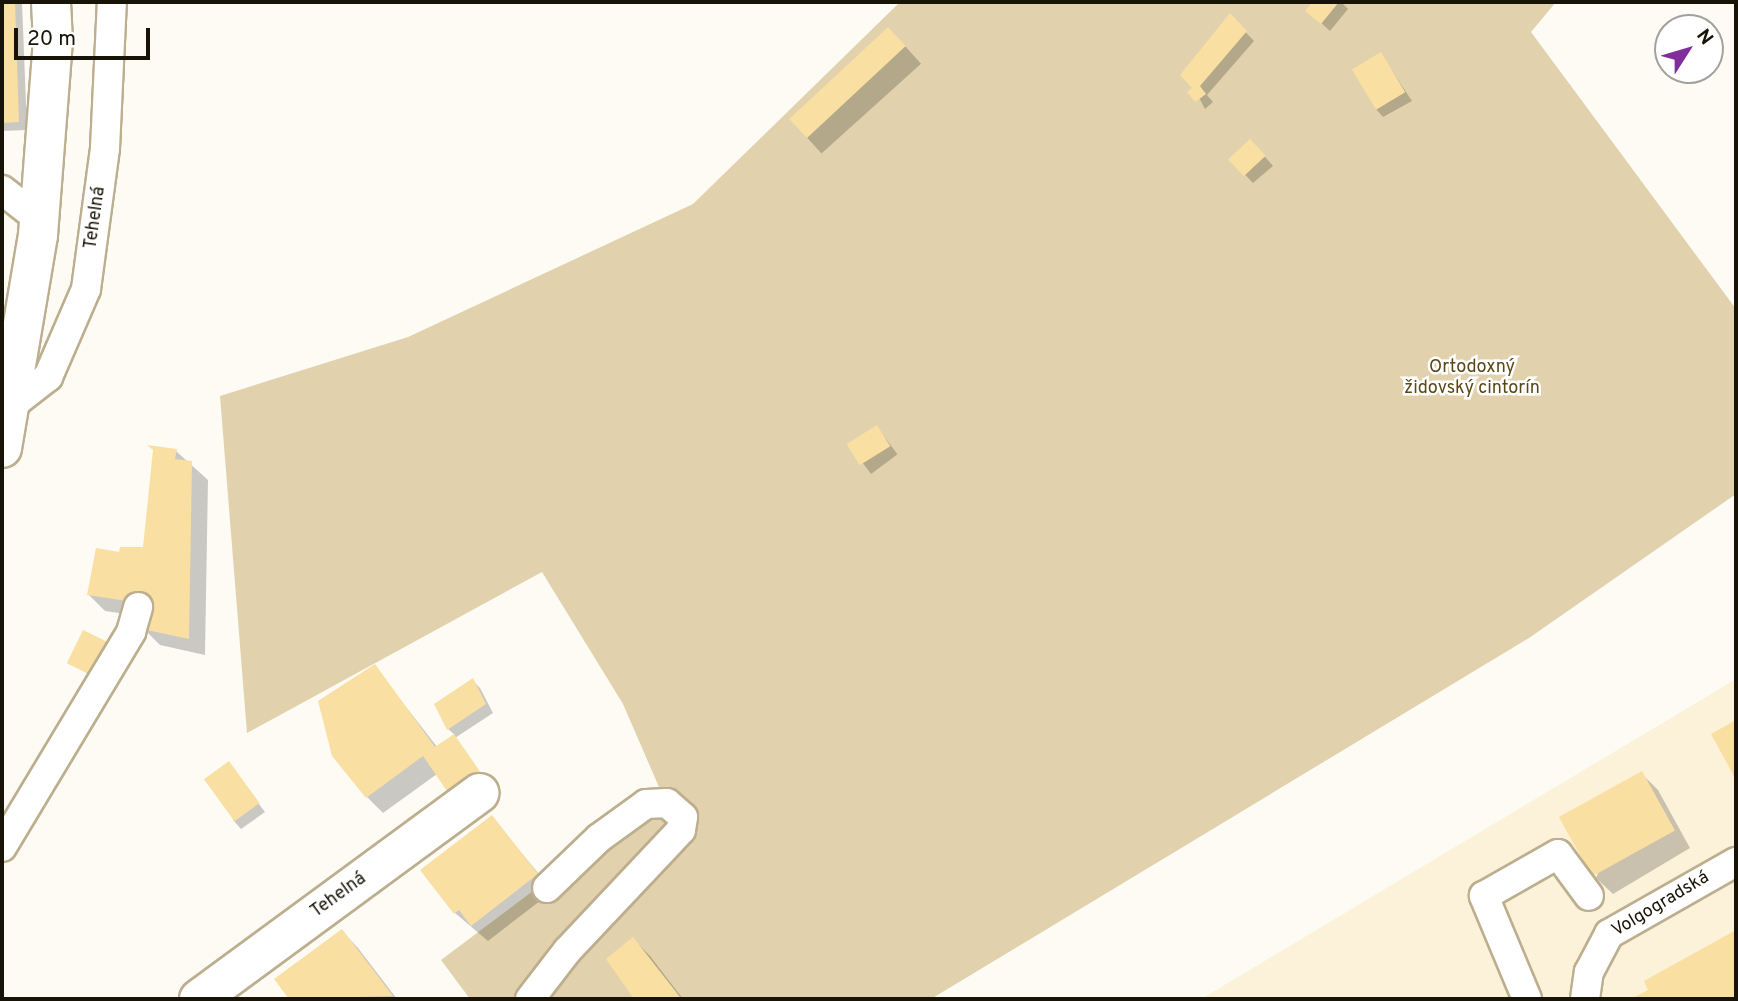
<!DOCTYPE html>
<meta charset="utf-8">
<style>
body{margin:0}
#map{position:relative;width:1738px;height:1001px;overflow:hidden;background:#fdfbf4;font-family:Overpass,sans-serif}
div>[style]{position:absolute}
.built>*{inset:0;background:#fcf2d9}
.green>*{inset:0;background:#e1d2ad}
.shadow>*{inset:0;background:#0003;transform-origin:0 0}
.building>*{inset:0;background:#f9dfa1;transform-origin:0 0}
.roads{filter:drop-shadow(2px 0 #bcae8e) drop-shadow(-2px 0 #bcae8e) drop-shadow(0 2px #bcae8e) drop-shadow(0 -2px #bcae8e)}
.lane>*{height:28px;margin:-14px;padding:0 14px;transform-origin:14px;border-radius:14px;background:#fff}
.street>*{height:38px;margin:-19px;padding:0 19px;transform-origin:19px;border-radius:19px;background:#fff}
span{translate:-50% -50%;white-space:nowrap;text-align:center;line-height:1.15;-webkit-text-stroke:5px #fff;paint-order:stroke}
.street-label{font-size:18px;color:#181307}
.park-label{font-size:18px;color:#594718}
.frame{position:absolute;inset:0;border:4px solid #181307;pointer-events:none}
.north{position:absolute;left:1654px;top:14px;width:70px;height:70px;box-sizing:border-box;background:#fff;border:2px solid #a3a19c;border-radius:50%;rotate:53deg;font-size:19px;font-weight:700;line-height:28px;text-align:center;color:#181307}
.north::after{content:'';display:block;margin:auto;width:24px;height:32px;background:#812d9c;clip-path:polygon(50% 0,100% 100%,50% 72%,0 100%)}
.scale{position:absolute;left:14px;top:28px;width:136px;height:32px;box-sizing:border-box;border:4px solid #181307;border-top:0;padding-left:9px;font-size:21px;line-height:24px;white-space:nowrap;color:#181307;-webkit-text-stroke:5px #fff;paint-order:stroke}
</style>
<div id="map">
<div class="built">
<i style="clip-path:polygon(1736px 679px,1736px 999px,1201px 999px)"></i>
</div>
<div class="green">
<i style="clip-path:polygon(900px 2px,1556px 2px,1531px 32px,1736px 309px,1736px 494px,1529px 638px,931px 999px,470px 999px,441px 960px,662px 794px,623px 704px,542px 572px,247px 733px,220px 396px,408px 337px,693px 204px)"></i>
</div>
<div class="shadow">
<i style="clip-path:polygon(2px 2px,22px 2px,27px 130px,2px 131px)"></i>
<i style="clip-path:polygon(1315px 2px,1341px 2px,1348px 9px,1330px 31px,1307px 10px)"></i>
<i style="clip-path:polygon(1230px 16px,1254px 41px,1207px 95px,1213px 102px,1205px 109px,1194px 88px)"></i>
<i style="left:905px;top:46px;width:24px;height:134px;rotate:48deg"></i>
<i style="clip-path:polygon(1381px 54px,1412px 101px,1383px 117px,1375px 108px)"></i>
<i style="clip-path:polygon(1258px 149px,1273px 166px,1253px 183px,1231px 160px)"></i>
<i style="left:877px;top:427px;width:34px;height:33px;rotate:53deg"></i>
<i style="clip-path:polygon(154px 450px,176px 451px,208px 480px,205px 655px,160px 645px,144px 629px,146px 617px,105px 611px,89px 595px,121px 554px,144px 549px)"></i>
<i style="clip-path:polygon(107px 644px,115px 652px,100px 682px,70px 662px)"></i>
<i style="clip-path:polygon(374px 666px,438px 748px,455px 735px,448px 729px,472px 680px,480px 688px,493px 713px,455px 738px,487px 782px,437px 774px,383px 813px,367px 797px)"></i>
<i style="clip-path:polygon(228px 763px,265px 812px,241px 829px,233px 820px)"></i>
<i style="clip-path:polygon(1641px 773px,1658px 790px,1690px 848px,1613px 894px,1596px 878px)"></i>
<i style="clip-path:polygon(492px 817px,553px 891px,488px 941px,455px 913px,422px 870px)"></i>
<i style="clip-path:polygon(342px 931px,358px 948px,397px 999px,292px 999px,277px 979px)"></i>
<i style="clip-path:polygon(1736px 932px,1736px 999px,1635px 999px,1648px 992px,1654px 998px,1646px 982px)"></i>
<i style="clip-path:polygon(633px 939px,650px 956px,683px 999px,636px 999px,608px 959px)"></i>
</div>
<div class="building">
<i style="clip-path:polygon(2px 2px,15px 2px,19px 122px,2px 123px)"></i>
<i style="clip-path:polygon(1312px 2px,1339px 2px,1321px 24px,1305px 11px)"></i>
<i style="clip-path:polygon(1230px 13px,1247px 31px,1200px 86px,1206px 94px,1195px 102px,1187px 92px,1192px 88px,1180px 75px)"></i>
<i style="left:888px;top:27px;width:26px;height:135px;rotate:47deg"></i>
<i style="left:1381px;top:52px;width:47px;height:34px;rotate:59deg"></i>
<i style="left:1250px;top:139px;width:23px;height:30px;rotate:47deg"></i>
<i style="left:877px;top:425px;width:25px;height:36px;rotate:58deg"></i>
<i style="clip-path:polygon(147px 445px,177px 449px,175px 459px,192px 461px,189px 639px,142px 629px,147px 604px,87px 595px,96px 548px,119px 552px,120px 547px,143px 547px,153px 450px)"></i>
<i style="left:83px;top:630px;width:28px;height:37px;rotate:26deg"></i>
<i style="clip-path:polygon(375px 664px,435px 747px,454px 734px,481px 773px,449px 794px,423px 756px,366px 798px,332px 756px,318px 701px)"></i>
<i style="clip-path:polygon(473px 678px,486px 704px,447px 730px,434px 704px)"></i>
<i style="clip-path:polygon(1736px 720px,1736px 780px,1711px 734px)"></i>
<i style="left:229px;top:761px;width:52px;height:31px;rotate:54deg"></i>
<i style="left:1642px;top:771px;width:68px;height:95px;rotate:61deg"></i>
<i style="clip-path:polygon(492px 815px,538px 874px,471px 926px,459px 910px,454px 914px,420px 870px)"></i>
<i style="clip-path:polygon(342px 929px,393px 996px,289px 999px,274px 979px)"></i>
<i style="clip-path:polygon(1736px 930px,1736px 999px,1631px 999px,1648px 990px,1644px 981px)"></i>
<i style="clip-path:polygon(633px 937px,680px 997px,681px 999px,634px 999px,606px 959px)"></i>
</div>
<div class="roads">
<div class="lane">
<i style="left:2px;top:190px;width:47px;rotate:38.1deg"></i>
<i style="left:8px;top:408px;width:51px;rotate:-37.8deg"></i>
<i style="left:48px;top:377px;width:96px;rotate:-66.6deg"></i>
<i style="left:86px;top:289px;width:142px;rotate:-82.3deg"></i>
<i style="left:105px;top:148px;width:146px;rotate:-87.3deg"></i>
<i style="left:2px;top:847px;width:251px;rotate:-59deg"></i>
<i style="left:131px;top:632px;width:26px;rotate:-74deg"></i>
<i style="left:530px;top:999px;width:61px;rotate:-52.4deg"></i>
<i style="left:567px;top:951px;width:166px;rotate:-46.7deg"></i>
<i style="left:681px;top:830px;width:13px;rotate:-81deg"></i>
<i style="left:683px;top:817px;width:21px;rotate:-139deg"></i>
<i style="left:667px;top:803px;width:21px;rotate:177deg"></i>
<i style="left:646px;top:804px;width:58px;rotate:144.1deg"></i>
<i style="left:599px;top:838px;width:72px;rotate:136.1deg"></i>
<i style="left:1527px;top:999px;width:112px;rotate:-112.7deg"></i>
<i style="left:1484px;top:896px;width:85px;rotate:-29.6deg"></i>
<i style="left:1558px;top:854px;width:52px;rotate:53.6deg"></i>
<i style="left:1585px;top:999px;width:27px;rotate:-82deg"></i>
<i style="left:1589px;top:972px;width:43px;rotate:-62.2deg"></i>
<i style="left:1609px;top:934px;width:146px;rotate:-29.6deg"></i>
</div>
<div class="street">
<i style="left:2px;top:448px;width:216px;rotate:-80.4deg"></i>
<i style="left:38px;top:235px;width:194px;rotate:-85.6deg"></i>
<i style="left:53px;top:42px;width:40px;rotate:-92.9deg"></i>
<i style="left:199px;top:999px;width:348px;rotate:-36.3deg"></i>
</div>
</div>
<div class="street-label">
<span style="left:96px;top:218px;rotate:-82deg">Tehelná</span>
<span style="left:339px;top:896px;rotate:-36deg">Tehelná</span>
<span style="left:1661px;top:905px;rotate:-31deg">Volgogradská</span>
</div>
<div class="park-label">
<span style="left:1472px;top:379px">Ortodoxný<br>židovský cintorín</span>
</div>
<div class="frame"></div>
<div class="north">N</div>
<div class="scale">20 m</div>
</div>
